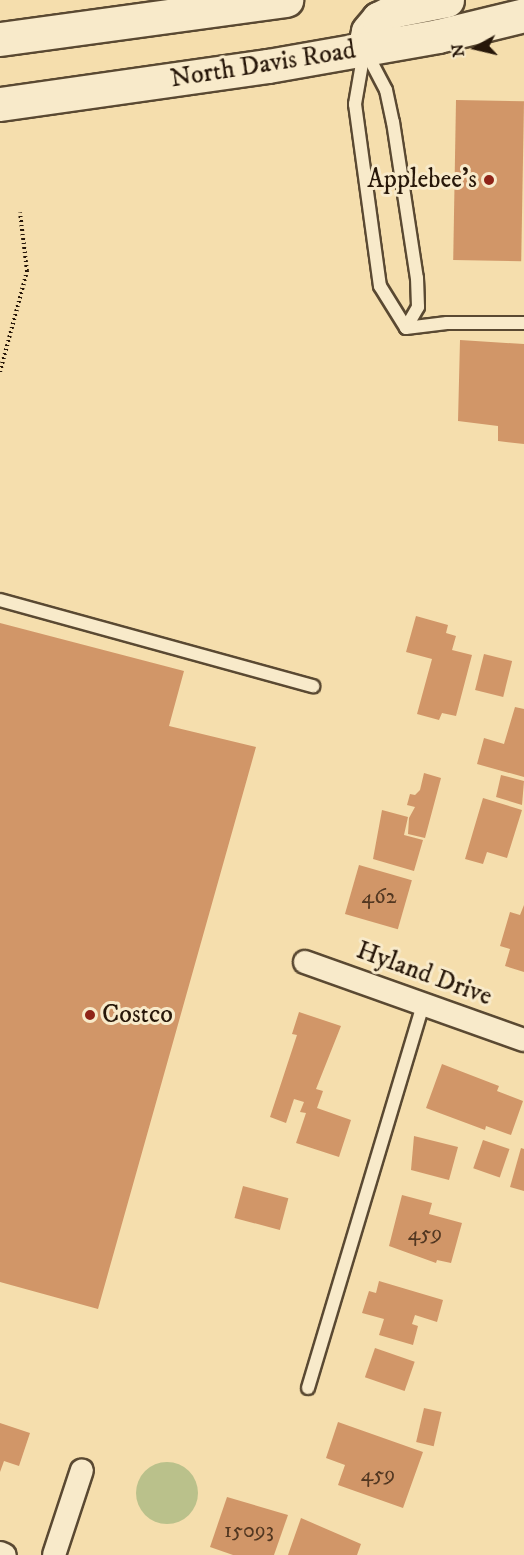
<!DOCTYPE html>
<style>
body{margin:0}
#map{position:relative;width:524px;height:1555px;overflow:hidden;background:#f5dead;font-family:"IM FELL DW Pica",serif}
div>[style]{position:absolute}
.green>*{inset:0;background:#bac18b}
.round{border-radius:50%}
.building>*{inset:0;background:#d19668;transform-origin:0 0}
.path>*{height:4px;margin-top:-2px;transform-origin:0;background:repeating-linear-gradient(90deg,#271709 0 1.5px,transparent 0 4.5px)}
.roads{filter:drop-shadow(2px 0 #5a4932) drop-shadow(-2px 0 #5a4932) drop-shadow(0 2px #5a4932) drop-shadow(0 -2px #5a4932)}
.service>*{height:12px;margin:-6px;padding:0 6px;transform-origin:6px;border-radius:6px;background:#f8eaca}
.minor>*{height:22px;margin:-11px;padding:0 11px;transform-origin:11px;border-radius:11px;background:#f8eaca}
.secondary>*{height:33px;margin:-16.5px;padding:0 16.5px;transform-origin:16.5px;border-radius:16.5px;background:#f8eaca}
.dots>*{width:16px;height:16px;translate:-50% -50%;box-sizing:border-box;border:3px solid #f8eaca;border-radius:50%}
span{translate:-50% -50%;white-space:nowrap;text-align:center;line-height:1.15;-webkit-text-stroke:6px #f8eaca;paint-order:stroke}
.number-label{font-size:22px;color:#523721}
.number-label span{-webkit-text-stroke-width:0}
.street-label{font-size:26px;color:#271709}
.poi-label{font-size:26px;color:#271709}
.right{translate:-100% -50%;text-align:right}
.left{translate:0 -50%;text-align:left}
.north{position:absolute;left:446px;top:18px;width:60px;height:60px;-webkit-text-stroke:4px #f8eaca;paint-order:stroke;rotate:262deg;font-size:16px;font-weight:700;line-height:24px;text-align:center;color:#271709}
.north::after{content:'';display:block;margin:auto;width:21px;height:27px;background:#271709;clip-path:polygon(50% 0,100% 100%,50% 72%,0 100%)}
</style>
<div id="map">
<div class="green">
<i class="round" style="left:136px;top:1462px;width:62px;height:62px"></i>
</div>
<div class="building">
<i style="left:456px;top:100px;width:68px;height:160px;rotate:1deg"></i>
<i style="clip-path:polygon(460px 340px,524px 344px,524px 444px,498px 441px,498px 426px,458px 421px)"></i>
<i style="clip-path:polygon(416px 616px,448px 625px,446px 633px,456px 636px,452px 650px,472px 655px,456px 716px,442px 713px,439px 720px,417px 714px,432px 659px,406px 652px)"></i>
<i style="clip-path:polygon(0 623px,184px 671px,169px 726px,256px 747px,98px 1309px,0 1282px)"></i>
<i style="left:484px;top:654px;width:29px;height:37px;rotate:14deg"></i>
<i style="clip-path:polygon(515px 707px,524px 709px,524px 777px,477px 764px,484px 738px,504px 744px)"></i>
<i style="clip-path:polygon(424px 773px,441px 778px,425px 838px,408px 834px,409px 818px,415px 807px,407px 805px,410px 794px,415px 795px,420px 790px)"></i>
<i style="clip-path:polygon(501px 775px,524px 781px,522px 805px,496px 797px)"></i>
<i style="clip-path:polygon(483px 798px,522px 810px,507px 858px,487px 852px,483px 864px,465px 859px)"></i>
<i style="clip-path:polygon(382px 810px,408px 817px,404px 835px,423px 840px,414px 871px,373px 859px)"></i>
<i style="left:359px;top:865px;width:55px;height:51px;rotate:16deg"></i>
<i style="clip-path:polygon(524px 905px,524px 972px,505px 966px,510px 949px,500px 946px,510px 912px,520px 915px)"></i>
<i style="clip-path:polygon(299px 1012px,341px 1026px,316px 1089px,323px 1091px,317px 1108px,351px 1120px,339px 1157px,296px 1143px,306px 1113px,300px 1112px,304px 1102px,294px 1099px,286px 1123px,270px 1117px,297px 1035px,292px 1034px)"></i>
<i style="clip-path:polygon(442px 1064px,499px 1086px,497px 1091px,523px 1101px,511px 1135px,486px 1126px,485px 1130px,426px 1108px)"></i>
<i style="clip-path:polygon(414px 1136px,458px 1147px,449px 1180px,411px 1170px)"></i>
<i style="left:483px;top:1140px;width:28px;height:30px;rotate:19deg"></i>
<i style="clip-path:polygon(521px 1148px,524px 1149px,524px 1191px,510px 1187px)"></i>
<i style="left:243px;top:1186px;width:47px;height:33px;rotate:15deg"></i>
<i style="clip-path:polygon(402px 1195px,432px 1203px,429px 1214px,462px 1223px,451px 1263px,437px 1260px,436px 1263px,389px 1246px)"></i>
<i style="clip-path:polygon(379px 1281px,443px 1300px,437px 1322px,415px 1315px,412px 1324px,418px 1326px,413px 1345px,379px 1335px,384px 1319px,362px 1313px,369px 1291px,376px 1293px)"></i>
<i style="left:375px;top:1348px;width:42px;height:31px;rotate:19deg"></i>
<i style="left:424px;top:1408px;width:18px;height:35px;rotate:13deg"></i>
<i style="clip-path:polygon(338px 1422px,423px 1452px,403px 1508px,338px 1485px,345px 1465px,326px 1458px)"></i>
<i style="clip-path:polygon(0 1423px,30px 1433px,19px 1466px,4px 1461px,0 1472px)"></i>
<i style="clip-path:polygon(227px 1497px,288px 1515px,274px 1555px,233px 1555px,210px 1547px)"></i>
<i style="clip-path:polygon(301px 1518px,361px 1544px,357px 1555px,288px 1555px)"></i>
</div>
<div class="path">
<i style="left:0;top:372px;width:105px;rotate:-75deg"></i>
<i style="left:27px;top:271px;width:59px;rotate:-96.8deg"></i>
</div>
<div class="roads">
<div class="service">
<i style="left:365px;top:50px;width:45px;rotate:62.3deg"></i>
<i style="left:386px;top:90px;width:33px;rotate:78deg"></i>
<i style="left:393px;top:122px;width:158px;rotate:81.3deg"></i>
<i style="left:417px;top:278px;width:29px;rotate:88deg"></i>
<i style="left:418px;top:307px;width:24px;rotate:120deg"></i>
<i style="left:364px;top:52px;width:53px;rotate:99.8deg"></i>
<i style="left:355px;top:104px;width:184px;rotate:82.2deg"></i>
<i style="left:380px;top:286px;width:49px;rotate:58.2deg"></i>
<i style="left:406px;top:328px;width:41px;rotate:-7deg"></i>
<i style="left:447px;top:323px;width:77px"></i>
<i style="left:0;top:600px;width:325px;rotate:15.4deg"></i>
<i style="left:308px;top:1388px;width:401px;rotate:-73.3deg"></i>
</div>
<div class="minor">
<i style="left:305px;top:962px;width:232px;rotate:19.6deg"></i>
<i style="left:0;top:1553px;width:5px;rotate:22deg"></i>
<i style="left:54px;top:1555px;width:89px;rotate:-71.8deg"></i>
</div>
<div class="secondary">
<i style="left:0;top:39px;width:289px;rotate:-7.8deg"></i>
<i style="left:364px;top:49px;width:18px;rotate:-77deg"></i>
<i style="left:368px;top:31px;width:16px;rotate:-50deg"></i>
<i style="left:378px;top:19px;width:20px;rotate:-27deg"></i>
<i style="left:396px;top:10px;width:52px;rotate:-11.1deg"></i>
<i style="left:0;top:104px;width:271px;rotate:-8.1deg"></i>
<i style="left:268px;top:66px;width:173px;rotate:-10deg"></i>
<i style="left:438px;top:36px;width:89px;rotate:-13.7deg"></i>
</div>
</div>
<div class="dots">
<i style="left:489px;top:180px;background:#8f2418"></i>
<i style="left:90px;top:1015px;background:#8f2418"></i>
</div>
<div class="number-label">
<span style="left:379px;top:897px">462</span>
<span style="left:425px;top:1234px">459</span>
<span style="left:378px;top:1475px">459</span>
<span style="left:249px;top:1531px">15093</span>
</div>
<div class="street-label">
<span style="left:263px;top:65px;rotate:-9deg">North Davis Road</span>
<span style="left:424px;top:974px;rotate:20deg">Hyland Drive</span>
</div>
<div class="poi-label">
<span class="right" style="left:477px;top:180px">Applebee's</span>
<span class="left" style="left:102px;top:1015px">Costco</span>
</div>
<div class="north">N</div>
</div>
